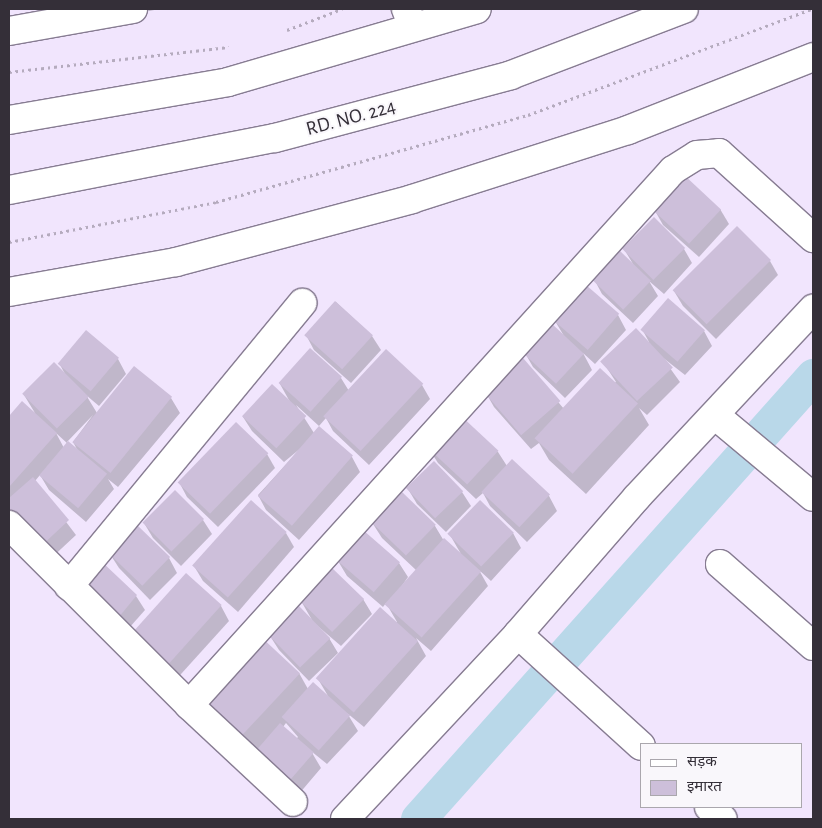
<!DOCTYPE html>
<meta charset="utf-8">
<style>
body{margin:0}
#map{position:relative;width:822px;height:828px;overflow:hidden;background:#f1e5fd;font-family:"Alegreya Sans","Noto Sans Devanagari",sans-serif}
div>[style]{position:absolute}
.shadow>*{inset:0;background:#0003}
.canal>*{height:35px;margin:-17.5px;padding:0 17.5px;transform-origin:17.5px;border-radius:17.5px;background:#b9d8e9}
.building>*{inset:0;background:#cdbfda;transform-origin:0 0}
.path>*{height:3px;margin-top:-1.5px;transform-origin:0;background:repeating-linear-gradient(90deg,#b5abbe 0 2.5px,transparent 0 6.5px)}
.roads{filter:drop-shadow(1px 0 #877c92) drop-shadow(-1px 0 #877c92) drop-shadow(0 1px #877c92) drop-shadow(0 -1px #877c92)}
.minor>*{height:28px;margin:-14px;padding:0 14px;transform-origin:14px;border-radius:14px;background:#fff}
.primary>*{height:28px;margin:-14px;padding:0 14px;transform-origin:14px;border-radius:14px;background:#fff}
span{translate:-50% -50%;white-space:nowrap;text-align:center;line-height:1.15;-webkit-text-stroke:4px #f9f7fb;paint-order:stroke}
.street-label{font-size:20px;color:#342f38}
.frame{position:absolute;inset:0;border:10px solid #342f38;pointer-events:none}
.legend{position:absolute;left:640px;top:743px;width:162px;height:65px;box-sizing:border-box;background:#f9f7fb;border:1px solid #aaa7ad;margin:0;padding:6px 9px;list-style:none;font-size:15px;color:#342f38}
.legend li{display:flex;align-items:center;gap:10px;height:25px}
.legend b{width:25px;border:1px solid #aaa7ad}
</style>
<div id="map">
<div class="shadow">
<i style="clip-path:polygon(122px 9px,159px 9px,126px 16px)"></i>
<i style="clip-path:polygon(654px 209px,720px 209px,729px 224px,699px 257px,663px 225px)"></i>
<i style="clip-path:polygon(624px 249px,684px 249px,692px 263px,664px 294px,649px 281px,658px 296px,633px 323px,602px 294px,594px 279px,633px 264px)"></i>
<i style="clip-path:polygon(770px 261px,778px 275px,716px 339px,683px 306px,674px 291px)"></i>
<i style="clip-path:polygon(336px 302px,372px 336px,381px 350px,351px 383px,314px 350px,306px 335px)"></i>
<i style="clip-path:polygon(618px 315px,626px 330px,595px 364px,583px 353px,592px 370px,565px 398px,533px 367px,525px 353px,564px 336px,555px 321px)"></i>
<i style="clip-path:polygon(642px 329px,704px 331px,712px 346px,685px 375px,662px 357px,680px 382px,647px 415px,639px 408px,649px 425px,586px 494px,549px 460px,539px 443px,531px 449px,494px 407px,486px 393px,523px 360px,564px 409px,616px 382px,603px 362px,649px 342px)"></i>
<i style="clip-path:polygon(evenodd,118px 359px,126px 374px,99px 406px,86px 395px,97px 413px,171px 398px,180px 413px,118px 487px,108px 479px,114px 489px,86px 522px,49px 490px,40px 475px,35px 481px,76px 535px,47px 562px,9px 520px,9px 418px,22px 403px,35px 413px,24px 395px,65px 374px,59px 363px,118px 359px,93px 415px,73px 442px,78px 451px,67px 442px,93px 415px,118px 359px,56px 433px,68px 444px,64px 448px,56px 433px)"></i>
<i style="clip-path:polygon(341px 378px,349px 391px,422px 385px,430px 399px,369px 465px,333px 431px,326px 418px,319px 426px,296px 405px,314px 433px,352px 457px,360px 472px,299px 540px,266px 510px,258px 495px,301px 448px,284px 462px,252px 431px,243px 417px,290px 402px,280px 384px)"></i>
<i style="clip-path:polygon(459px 416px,498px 452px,507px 466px,549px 496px,557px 511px,527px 542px,490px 506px,483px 493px,476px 499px,438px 463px,429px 449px)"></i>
<i style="clip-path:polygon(267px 454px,275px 468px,218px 527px,187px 497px,179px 482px)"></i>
<i style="clip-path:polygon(434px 463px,462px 492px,471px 506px,446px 532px,417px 504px,408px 489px)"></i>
<i style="clip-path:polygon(evenodd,402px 494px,435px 526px,444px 541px,461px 554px,450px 535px,513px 533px,521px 548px,491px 581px,479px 570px,488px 586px,431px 651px,416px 638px,426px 656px,364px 727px,347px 713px,358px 731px,327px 764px,311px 751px,321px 768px,293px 801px,207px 729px,299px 673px,308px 689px,328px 696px,318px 679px,397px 622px,386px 603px,383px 607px,347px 576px,338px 561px,399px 563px,408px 577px,397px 593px,417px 571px,382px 538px,373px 524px,402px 494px,286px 723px,298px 737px,296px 739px,283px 727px,286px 723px)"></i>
<i style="clip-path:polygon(203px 520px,212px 534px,181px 566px,153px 538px,144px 523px)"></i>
<i style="clip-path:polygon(286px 533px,294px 547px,238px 612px,203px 581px,194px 566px)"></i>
<i style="clip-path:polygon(110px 554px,169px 558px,177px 573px,150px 600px,119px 568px)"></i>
<i style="clip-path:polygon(101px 563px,136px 596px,145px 610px,122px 636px)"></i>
<i style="clip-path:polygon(186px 574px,221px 606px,229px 621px,172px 684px,138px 651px)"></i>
<i style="clip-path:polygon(363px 599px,372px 614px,341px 646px,313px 622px,329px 638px,338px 653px,309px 681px,279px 650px,270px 636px,312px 620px,301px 601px)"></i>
</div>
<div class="canal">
<i style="left:418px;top:819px;width:594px;rotate:-48.28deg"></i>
</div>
<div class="building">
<i style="left:683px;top:174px;width:52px;height:47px;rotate:43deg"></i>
<i style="left:654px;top:217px;width:44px;height:45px;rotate:45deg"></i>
<i style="left:737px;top:226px;width:48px;height:91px;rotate:45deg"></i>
<i style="left:620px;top:251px;width:43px;height:40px;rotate:44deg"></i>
<i style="left:586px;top:285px;width:44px;height:48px;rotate:41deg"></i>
<i style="left:668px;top:298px;width:49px;height:42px;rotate:41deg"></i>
<i style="left:335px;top:301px;width:51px;height:46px;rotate:42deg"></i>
<i style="left:551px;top:323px;width:45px;height:41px;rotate:43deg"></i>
<i style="left:636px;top:328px;width:54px;height:49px;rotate:47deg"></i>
<i style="left:86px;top:330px;width:43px;height:44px;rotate:40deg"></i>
<i style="left:310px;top:348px;width:43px;height:47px;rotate:42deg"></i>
<i style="left:386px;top:349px;width:51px;height:92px;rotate:43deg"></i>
<i style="left:523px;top:358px;width:57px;height:52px;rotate:49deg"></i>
<i style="left:54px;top:362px;width:49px;height:45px;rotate:45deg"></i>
<i style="left:134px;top:366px;width:49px;height:98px;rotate:39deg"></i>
<i style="left:600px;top:368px;width:52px;height:96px;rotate:43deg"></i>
<i style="left:272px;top:384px;width:47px;height:44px;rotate:43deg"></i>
<i style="clip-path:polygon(22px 401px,57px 433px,9px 487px,9px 416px)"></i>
<i style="left:459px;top:414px;width:54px;height:46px;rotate:43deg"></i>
<i style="left:236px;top:422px;width:45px;height:84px;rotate:44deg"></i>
<i style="left:319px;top:426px;width:45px;height:93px;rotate:41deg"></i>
<i style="left:68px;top:441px;width:51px;height:45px;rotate:40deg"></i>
<i style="left:512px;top:459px;width:52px;height:45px;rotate:43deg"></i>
<i style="left:434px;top:461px;width:42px;height:39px;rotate:46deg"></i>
<i style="clip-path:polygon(33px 477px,69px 520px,38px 549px,9px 517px,9px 498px)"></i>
<i style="left:175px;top:490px;width:41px;height:46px;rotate:45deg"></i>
<i style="left:402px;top:492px;width:47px;height:43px;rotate:44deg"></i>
<i style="left:251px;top:500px;width:48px;height:88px;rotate:42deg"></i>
<i style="left:480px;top:500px;width:47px;height:47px;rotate:44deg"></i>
<i style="left:137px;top:525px;width:46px;height:40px;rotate:44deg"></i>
<i style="left:363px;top:530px;width:49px;height:40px;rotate:41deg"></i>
<i style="left:444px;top:538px;width:50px;height:89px;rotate:42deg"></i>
<i style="clip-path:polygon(101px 561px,137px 595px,114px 623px,80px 588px)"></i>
<i style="left:331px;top:567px;width:46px;height:46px;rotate:44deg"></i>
<i style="left:186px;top:573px;width:48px;height:86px;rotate:42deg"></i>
<i style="left:299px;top:606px;width:45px;height:42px;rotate:46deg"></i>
<i style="left:380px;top:607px;width:51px;height:96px;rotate:42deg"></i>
<i style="left:259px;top:635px;width:56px;height:98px;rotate:43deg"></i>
<i style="left:313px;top:682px;width:50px;height:47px;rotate:42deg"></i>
<i style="left:280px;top:723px;width:45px;height:45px;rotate:41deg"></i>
</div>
<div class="path">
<i style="left:287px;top:30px;width:59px;rotate:-20.9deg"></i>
<i style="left:9px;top:72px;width:221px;rotate:-6.5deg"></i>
<i style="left:9px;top:242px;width:211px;rotate:-10.9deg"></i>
<i style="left:216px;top:202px;width:324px;rotate:-15.6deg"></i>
<i style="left:528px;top:115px;width:302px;rotate:-20.5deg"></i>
</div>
<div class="roads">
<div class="minor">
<i style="left:406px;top:9px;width:19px;rotate:69deg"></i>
<i style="left:9px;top:31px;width:126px;rotate:-10.1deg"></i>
<i style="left:9px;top:292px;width:170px;rotate:-10.2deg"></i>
<i style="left:176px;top:262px;width:244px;rotate:-14.9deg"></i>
<i style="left:412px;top:199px;width:227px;rotate:-17.7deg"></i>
<i style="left:628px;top:130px;width:199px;rotate:-21.5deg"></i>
<i style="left:716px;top:416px;width:126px;rotate:39.9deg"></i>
<i style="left:9px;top:525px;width:255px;rotate:45deg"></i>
<i style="left:189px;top:705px;width:142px;rotate:43deg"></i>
<i style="left:720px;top:564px;width:124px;rotate:41.4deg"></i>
<i style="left:69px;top:586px;width:367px;rotate:-50.5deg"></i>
<i style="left:518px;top:634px;width:166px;rotate:42.3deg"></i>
<i style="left:189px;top:705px;width:721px;rotate:-47.87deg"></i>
<i style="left:673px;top:170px;width:28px;rotate:-32deg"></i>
<i style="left:697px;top:155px;width:22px;rotate:-5deg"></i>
<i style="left:719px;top:153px;width:127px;rotate:42.1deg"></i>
<i style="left:709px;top:807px;width:18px;rotate:41deg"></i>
<i style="left:345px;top:819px;width:253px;rotate:-46.9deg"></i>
<i style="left:518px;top:634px;width:181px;rotate:-49deg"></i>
<i style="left:637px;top:497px;width:258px;rotate:-46.9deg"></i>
</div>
<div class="primary">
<i style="left:9px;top:120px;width:222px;rotate:-9.8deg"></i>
<i style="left:228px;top:82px;width:259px;rotate:-16.3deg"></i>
<i style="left:9px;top:190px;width:271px;rotate:-11.1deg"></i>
<i style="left:275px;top:138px;width:244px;rotate:-14.9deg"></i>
<i style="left:511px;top:75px;width:185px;rotate:-20.9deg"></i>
</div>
</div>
<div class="street-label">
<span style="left:351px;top:118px;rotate:-15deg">RD. NO. 224</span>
</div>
<div class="frame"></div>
<ul class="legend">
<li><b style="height:6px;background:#fff"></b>सड़क</li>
<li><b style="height:14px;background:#cdbfda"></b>इमारत</li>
</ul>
</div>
